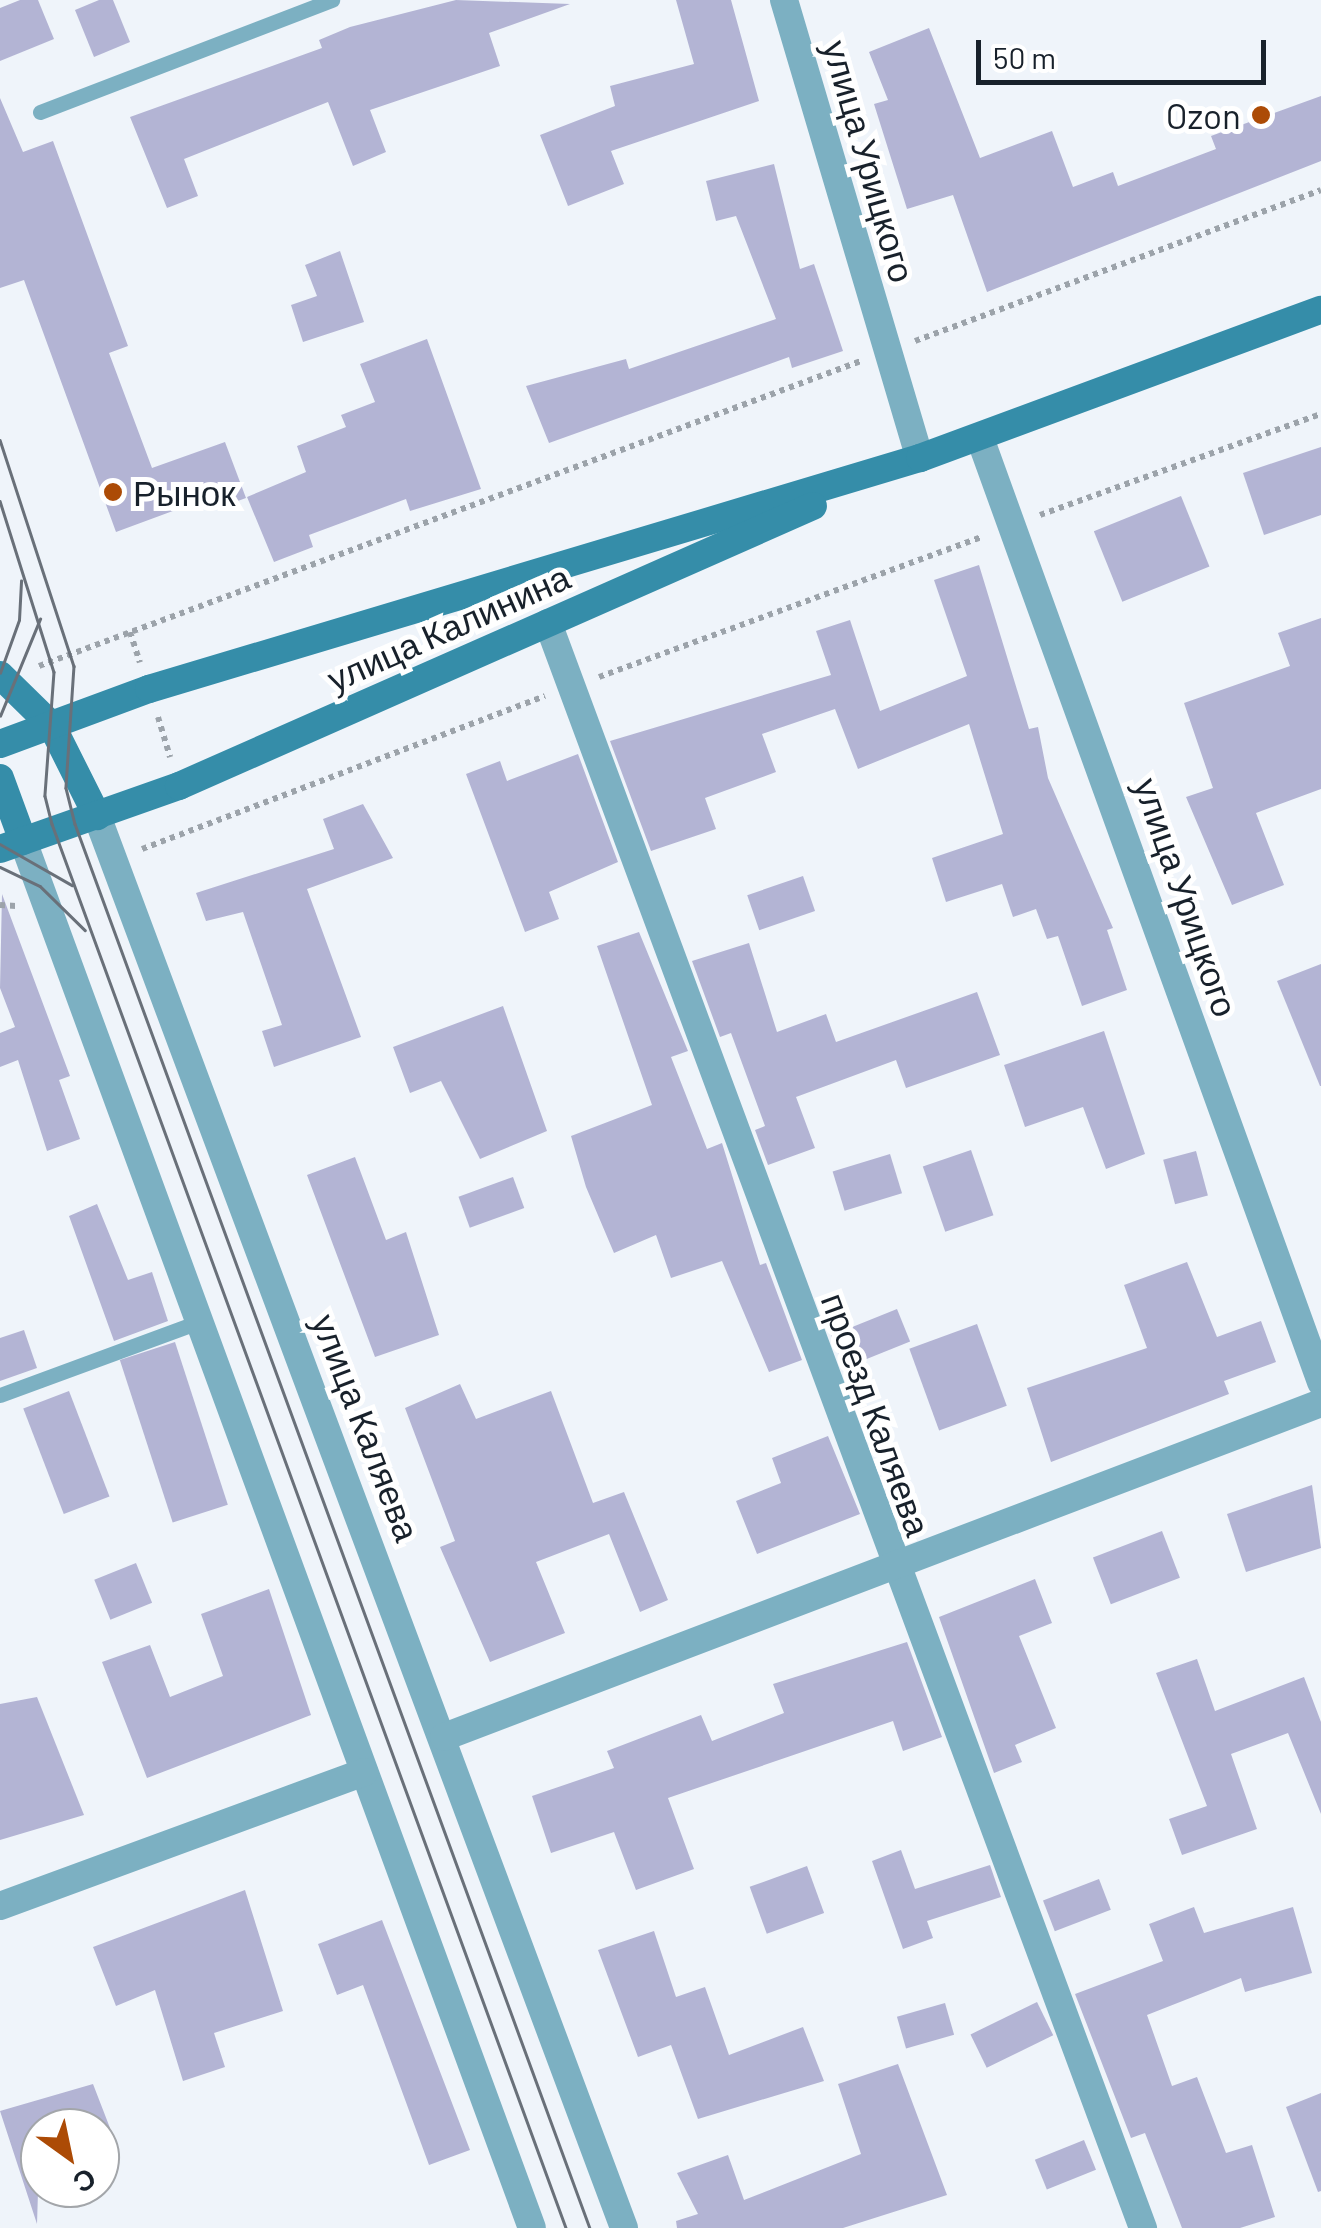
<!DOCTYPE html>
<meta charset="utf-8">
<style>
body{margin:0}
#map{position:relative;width:1321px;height:2228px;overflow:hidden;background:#eff4fa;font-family:Barlow,sans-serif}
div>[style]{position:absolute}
.building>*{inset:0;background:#b3b4d4;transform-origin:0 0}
.path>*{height:6px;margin-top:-3px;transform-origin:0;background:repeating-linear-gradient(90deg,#9ca3aa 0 5px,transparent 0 10px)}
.service>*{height:15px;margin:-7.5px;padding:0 7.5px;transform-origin:7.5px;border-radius:7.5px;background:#7cb0c2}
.minor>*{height:28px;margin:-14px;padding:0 14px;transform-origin:14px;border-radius:14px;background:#7cb0c2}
.secondary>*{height:28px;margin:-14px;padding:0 14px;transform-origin:14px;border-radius:14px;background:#358da9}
.tram>*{height:2.5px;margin:-1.25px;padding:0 1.25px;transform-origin:1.25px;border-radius:1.25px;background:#697079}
.dots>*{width:28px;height:28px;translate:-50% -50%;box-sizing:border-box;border:5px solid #fff;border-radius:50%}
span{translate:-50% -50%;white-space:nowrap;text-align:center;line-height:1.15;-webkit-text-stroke:10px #fff;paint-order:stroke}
.poi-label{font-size:35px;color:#18212b}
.right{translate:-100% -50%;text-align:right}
.left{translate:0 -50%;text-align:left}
.street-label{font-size:35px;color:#18212b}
.north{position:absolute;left:20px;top:2108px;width:100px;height:100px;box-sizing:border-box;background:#fff;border:2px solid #a3a6aa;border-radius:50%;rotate:147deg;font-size:28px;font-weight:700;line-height:40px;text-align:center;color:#18212b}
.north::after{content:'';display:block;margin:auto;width:35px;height:45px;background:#ac4b06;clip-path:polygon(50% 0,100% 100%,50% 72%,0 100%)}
.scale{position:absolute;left:976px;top:40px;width:290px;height:45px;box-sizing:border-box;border:5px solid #18212b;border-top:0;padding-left:12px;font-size:30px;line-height:35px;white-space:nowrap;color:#18212b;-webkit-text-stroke:8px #fff;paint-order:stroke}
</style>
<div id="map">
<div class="building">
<i style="clip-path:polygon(20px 0,38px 0,54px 39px,0 61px,0 8px)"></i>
<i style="clip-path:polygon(99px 0,113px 0,130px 42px,94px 57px,75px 10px)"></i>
<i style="clip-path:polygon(456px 0,570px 4px,489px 33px,500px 66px,370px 110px,386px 152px,353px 166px,328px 102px,184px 159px,198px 196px,167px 208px,130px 117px,322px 48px,319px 40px,350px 27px)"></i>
<i style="clip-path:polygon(676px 0,731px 0,759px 101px,611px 151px,624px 184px,568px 206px,540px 135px,615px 106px,610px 86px,694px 64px)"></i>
<i style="clip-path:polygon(929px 28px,980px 158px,1052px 131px,1073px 187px,1113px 172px,1118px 186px,1216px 149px,1211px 136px,1321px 96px,1321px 161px,987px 292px,953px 195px,907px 209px,874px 104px,888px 100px,869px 52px)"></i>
<i style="clip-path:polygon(0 98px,23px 152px,53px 141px,128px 346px,109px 353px,152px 468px,225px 442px,246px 498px,213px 510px,208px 498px,116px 532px,24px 280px,0 288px)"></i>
<i style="clip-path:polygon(774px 164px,800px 269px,814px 264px,843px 351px,792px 368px,789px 357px,549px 443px,526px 386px,626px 359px,629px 369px,776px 319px,736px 216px,716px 221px,706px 181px)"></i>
<i style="clip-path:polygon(340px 251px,364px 322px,303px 342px,291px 305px,317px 296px,305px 265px)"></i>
<i style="clip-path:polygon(427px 339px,481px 489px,410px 511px,406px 499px,309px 535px,313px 547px,274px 562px,247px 497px,306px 472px,297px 446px,346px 427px,341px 415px,375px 402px,360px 364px)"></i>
<i style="clip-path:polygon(1321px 447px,1321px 515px,1264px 535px,1243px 473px)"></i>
<i style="left:1181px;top:496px;width:76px;height:94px;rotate:68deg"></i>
<i style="clip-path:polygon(979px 565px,1029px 729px,1038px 727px,1048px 778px,1113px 928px,1107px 930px,1127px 990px,1082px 1006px,1058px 936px,1047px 939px,1036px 909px,1013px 917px,1002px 884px,946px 902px,932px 858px,1003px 834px,969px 724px,858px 769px,835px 709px,762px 734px,776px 772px,705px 798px,716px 829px,651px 851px,610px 741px,831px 675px,816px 631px,850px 620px,880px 711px,967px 676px,934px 580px)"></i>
<i style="clip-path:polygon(1321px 618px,1321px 789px,1256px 813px,1284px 885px,1232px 905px,1186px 797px,1213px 788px,1184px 703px,1290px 666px,1278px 633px)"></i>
<i style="clip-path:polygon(578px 754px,618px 862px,549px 892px,559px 919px,525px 932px,466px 774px,500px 761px,507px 781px)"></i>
<i style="clip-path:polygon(363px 804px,393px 858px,307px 889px,361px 1037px,274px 1067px,262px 1031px,282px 1025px,243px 912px,206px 921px,196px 893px,334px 849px,323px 819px)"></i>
<i style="left:803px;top:876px;width:37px;height:59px;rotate:71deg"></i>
<i style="clip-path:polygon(2px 894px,70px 1076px,59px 1080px,80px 1139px,47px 1151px,18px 1060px,0 1067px,0 1033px,15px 1027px,0 988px)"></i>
<i style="clip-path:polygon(639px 932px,688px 1051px,671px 1057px,707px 1149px,722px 1143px,760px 1265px,766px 1263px,802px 1360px,769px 1372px,722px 1261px,671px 1278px,656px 1235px,614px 1253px,586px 1187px,571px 1136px,652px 1105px,597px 946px)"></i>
<i style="clip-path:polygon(749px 943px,777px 1032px,826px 1014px,836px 1042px,977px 992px,1000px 1055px,906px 1088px,896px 1060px,796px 1097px,815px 1148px,768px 1165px,755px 1130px,765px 1126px,731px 1033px,720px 1037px,692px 961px)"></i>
<i style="clip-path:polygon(1321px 964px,1321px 1086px,1320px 1086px,1277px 981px)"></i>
<i style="clip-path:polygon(503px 1006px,547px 1131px,480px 1159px,441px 1081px,410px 1093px,393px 1047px)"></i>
<i style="clip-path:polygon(1104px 1031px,1145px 1154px,1106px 1169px,1083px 1107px,1025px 1127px,1004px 1065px)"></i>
<i style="left:971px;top:1150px;width:69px;height:51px;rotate:71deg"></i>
<i style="left:1196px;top:1151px;width:46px;height:34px;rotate:75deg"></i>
<i style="left:890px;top:1154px;width:41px;height:60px;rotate:73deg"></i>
<i style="clip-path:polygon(355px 1157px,386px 1240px,406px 1232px,439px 1335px,375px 1357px,307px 1175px)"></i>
<i style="left:513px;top:1177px;width:33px;height:58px;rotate:70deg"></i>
<i style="clip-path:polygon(97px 1204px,128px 1280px,152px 1272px,168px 1321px,114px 1341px,69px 1216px)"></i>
<i style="clip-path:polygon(1187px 1262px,1217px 1337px,1261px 1321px,1276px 1362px,1224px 1381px,1229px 1394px,1051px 1462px,1027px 1388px,1147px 1348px,1124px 1285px)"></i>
<i style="left:897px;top:1309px;width:35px;height:71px;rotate:68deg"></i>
<i style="left:977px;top:1324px;width:87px;height:72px;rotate:70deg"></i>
<i style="clip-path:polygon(24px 1330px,37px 1368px,0 1381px,0 1338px)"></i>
<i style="left:175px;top:1342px;width:171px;height:58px;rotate:72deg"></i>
<i style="clip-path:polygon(460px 1384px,476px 1419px,551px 1391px,593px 1503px,624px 1492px,668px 1600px,640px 1612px,609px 1534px,536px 1562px,565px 1633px,490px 1662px,440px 1547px,455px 1541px,405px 1408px)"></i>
<i style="left:69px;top:1391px;width:113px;height:49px;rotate:69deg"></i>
<i style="clip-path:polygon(828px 1436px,860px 1514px,757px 1554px,736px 1501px,781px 1483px,772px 1458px)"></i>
<i style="clip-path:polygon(1312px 1485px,1321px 1548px,1246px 1572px,1227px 1514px)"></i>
<i style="left:1162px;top:1531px;width:50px;height:74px;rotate:69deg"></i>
<i style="left:136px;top:1563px;width:43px;height:45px;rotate:68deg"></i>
<i style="clip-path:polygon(1035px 1579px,1052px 1623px,1019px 1636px,1056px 1728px,1015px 1745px,1022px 1762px,994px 1773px,939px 1617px)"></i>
<i style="clip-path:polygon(269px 1589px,311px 1715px,147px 1778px,102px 1662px,150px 1645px,170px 1697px,223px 1676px,201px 1614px)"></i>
<i style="clip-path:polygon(907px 1642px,942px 1737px,903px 1751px,893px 1721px,668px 1798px,694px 1869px,636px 1890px,614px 1832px,551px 1853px,532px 1796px,614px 1768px,607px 1751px,701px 1715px,712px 1741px,784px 1713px,773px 1684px)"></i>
<i style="clip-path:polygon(1197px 1659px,1215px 1711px,1304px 1677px,1321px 1722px,1321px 1814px,1288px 1733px,1231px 1754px,1257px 1829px,1182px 1855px,1169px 1819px,1207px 1806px,1156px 1673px)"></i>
<i style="clip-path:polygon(37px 1697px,84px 1815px,0 1840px,0 1704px)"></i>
<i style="clip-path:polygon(901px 1850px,915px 1889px,990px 1865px,1001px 1897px,927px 1921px,933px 1938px,903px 1949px,872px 1861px)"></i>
<i style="left:807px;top:1866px;width:50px;height:61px;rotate:70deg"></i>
<i style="left:1099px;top:1879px;width:33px;height:60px;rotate:69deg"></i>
<i style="clip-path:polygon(245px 1890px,283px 2011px,214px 2033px,225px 2067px,183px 2081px,155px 1990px,116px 2006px,93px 1947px)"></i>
<i style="clip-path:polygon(1194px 1907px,1204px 1933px,1293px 1907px,1312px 1973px,1245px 1992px,1241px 1978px,1147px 2015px,1172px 2086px,1197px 2077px,1226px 2153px,1252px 2145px,1275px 2217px,1240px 2228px,1182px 2228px,1145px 2133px,1131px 2138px,1075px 1994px,1163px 1961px,1149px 1924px)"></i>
<i style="clip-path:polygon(382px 1920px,470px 2150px,429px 2165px,363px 1985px,337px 1995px,318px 1944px)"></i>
<i style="clip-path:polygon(654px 1931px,676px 1997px,705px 1987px,729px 2055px,803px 2027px,824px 2081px,698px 2119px,671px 2045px,638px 2057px,598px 1950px)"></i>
<i style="left:1037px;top:2002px;width:37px;height:74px;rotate:64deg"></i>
<i style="left:945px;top:2003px;width:33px;height:50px;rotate:74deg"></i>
<i style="clip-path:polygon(898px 2064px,947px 2195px,843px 2228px,677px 2228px,676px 2221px,698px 2214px,677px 2173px,728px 2155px,744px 2200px,861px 2154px,838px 2084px)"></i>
<i style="clip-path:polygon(93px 2084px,110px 2128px,40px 2128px,37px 2224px,0 2111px)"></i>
<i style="clip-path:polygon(1321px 2093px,1321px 2191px,1318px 2192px,1286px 2107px)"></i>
<i style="left:1084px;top:2140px;width:32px;height:53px;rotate:68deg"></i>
</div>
<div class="path">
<i style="left:915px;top:341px;width:433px;rotate:-20.4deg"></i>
<i style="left:1040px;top:515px;width:299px;rotate:-19.8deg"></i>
<i style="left:130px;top:632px;width:32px;rotate:72deg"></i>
<i style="left:39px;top:666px;width:877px;rotate:-20.36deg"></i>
<i style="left:599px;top:677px;width:407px;rotate:-20.1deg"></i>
<i style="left:158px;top:717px;width:42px;rotate:73.3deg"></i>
<i style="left:142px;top:849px;width:431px;rotate:-20.8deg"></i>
<i style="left:0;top:905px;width:16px;rotate:4deg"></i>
</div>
<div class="service">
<i style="left:40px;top:112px;width:313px;rotate:-21deg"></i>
<i style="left:0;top:1395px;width:211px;rotate:-20.2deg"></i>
</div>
<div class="minor">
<i style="left:784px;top:0;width:478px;rotate:73.5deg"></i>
<i style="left:980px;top:438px;width:1004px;rotate:70.14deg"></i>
<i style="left:548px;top:623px;width:1712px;rotate:69.66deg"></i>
<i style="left:97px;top:816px;width:1507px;rotate:69.53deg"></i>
<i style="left:23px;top:841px;width:1477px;rotate:69.85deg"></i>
<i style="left:444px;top:1737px;width:938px;rotate:-20.85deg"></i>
<i style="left:0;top:1906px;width:388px;rotate:-20.2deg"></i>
</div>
<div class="secondary">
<i style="left:0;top:675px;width:73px;rotate:44.4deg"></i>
<i style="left:52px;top:726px;width:101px;rotate:63.4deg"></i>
<i style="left:0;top:744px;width:159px;rotate:-20.3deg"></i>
<i style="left:149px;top:689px;width:805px;rotate:-16.68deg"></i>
<i style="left:920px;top:458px;width:427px;rotate:-20.3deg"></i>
<i style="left:0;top:778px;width:67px;rotate:69.9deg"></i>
<i style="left:0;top:849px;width:190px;rotate:-19.4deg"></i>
<i style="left:179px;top:786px;width:693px;rotate:-23.83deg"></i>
</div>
<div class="tram">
<i style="left:0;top:440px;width:238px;rotate:71.9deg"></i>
<i style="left:74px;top:666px;width:122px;rotate:93.8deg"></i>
<i style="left:66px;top:788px;width:37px;rotate:76deg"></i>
<i style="left:75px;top:824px;width:1495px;rotate:69.86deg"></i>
<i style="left:0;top:501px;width:179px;rotate:72.5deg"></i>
<i style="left:54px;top:672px;width:124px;rotate:94.2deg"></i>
<i style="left:45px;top:796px;width:29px;rotate:76deg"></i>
<i style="left:52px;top:824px;width:1495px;rotate:69.89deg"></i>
<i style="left:0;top:673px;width:56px;rotate:-70.3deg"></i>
<i style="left:19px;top:620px;width:39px;rotate:-87deg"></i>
<i style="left:0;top:716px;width:105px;rotate:-67.6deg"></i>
<i style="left:0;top:844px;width:83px;rotate:29.7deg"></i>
<i style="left:0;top:867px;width:44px;rotate:25.4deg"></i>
<i style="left:40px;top:886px;width:63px;rotate:44.4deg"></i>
</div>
<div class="dots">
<i style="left:1261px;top:115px;background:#ac4b06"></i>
<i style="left:113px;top:492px;background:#ac4b06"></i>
</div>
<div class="poi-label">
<span class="right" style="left:1241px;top:115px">Ozon</span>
<span class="left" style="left:133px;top:492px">Рынок</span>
</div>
<div class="street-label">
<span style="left:870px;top:161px;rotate:74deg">улица Урицкого</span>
<span style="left:448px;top:627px;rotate:-24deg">улица Калинина</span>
<span style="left:1187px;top:897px;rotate:71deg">улица Урицкого</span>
<span style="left:877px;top:1414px;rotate:70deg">проезд Каляева</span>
<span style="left:367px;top:1427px;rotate:69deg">улица Каляева</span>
</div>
<div class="north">С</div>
<div class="scale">50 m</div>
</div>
